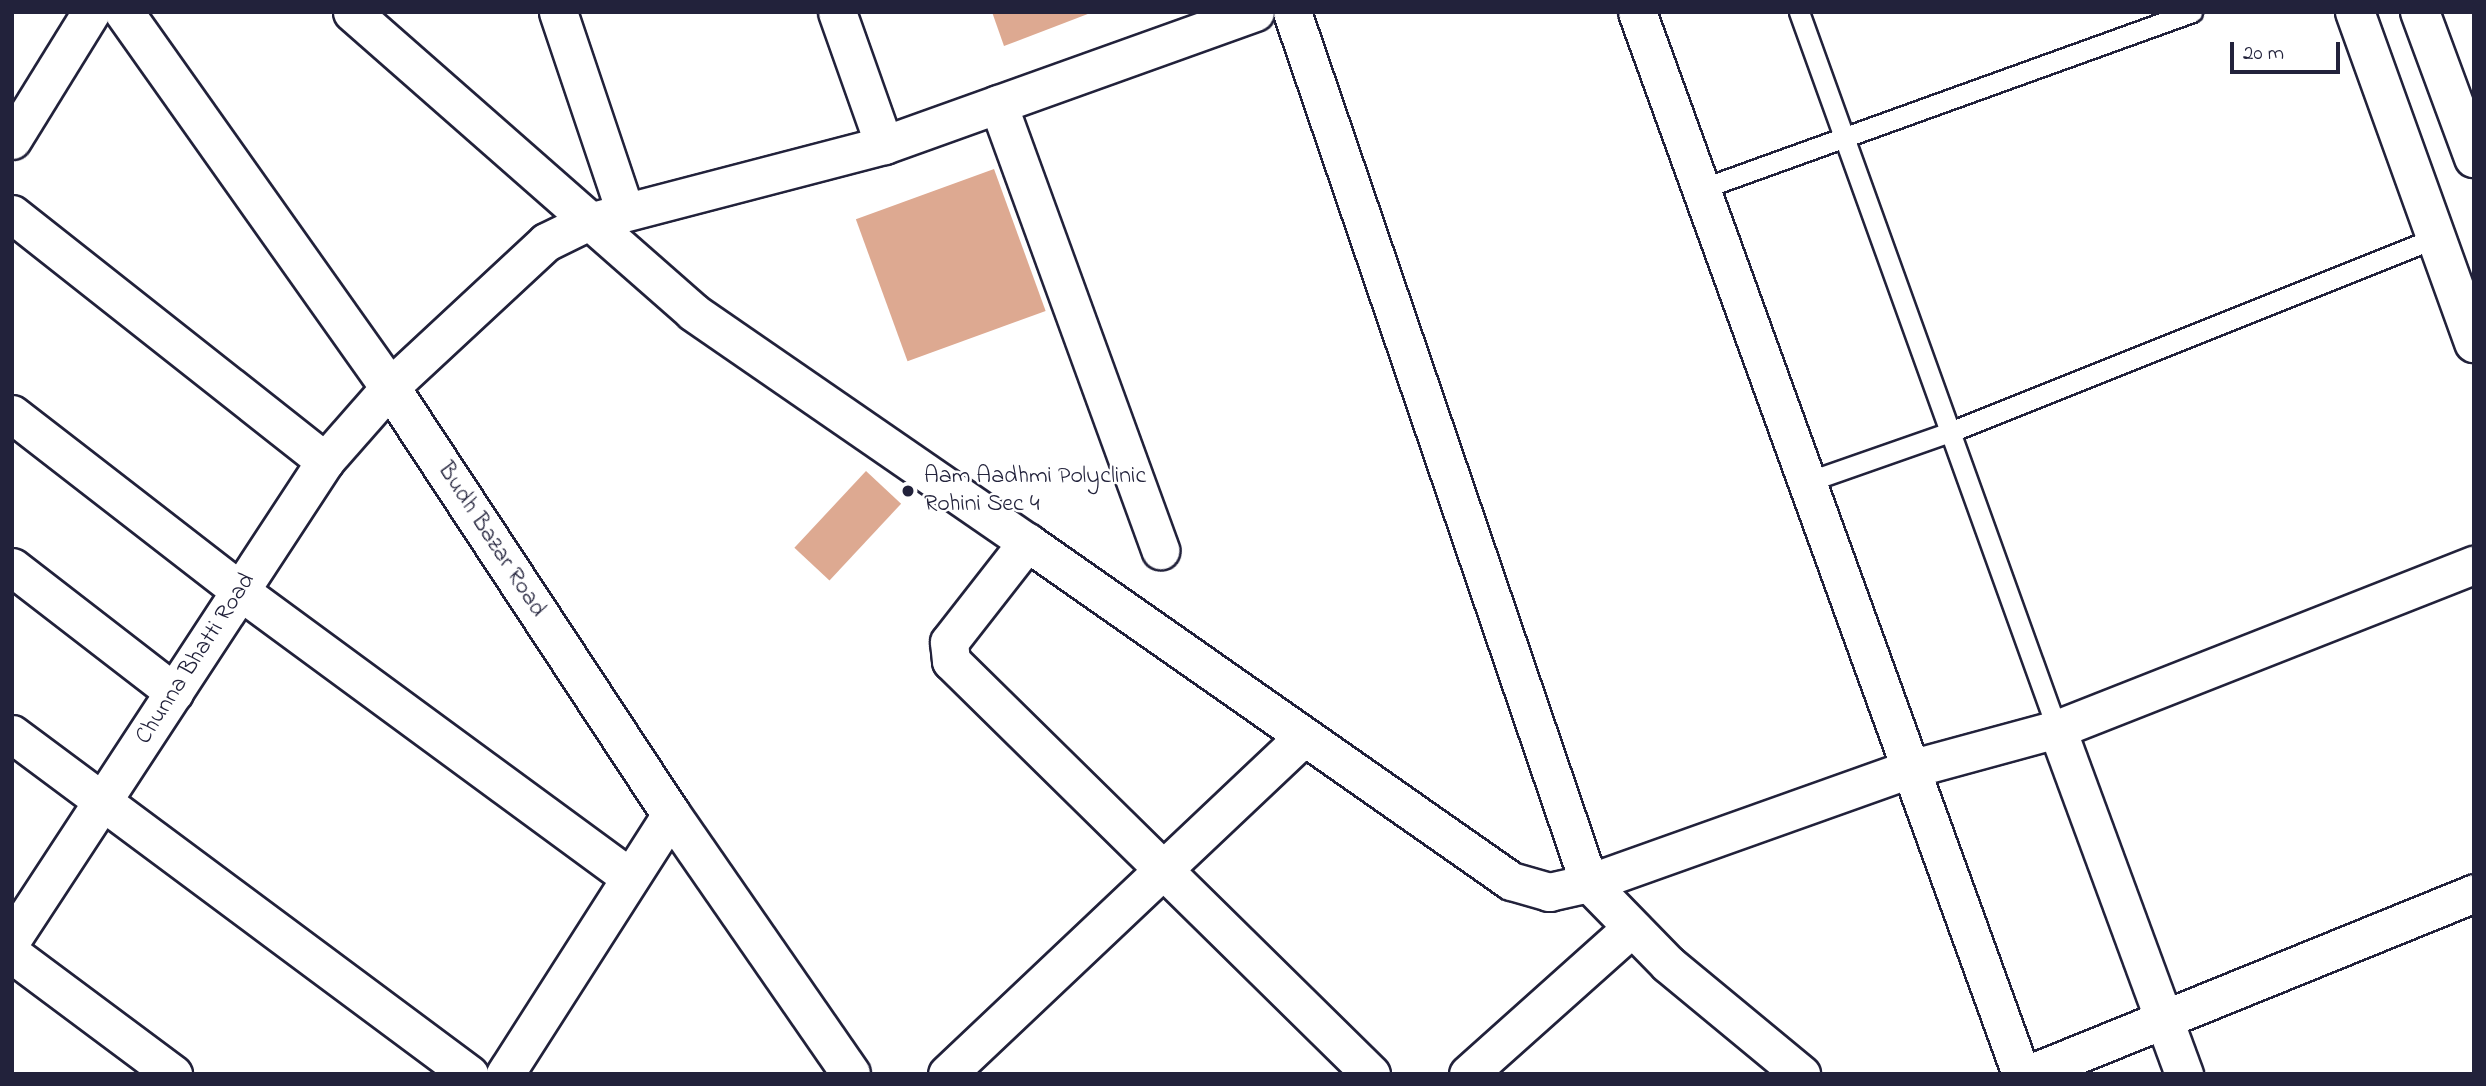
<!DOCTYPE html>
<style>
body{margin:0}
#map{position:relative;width:2486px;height:1086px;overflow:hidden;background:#fff;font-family:"Indie Flower",sans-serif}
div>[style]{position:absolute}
.building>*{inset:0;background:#dda991;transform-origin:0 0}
.roads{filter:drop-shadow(2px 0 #22223b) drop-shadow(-2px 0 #22223b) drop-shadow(0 2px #22223b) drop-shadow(0 -2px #22223b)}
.service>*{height:19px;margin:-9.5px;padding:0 9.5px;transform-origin:9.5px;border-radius:9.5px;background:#fff}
.minor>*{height:37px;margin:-18.5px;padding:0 18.5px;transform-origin:18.5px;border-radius:18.5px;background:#fff}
.tertiary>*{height:38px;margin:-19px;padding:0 19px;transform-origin:19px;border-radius:19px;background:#fff}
.dots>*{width:19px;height:19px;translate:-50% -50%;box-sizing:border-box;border:4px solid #fff;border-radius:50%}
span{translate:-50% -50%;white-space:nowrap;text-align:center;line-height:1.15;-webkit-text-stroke:5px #fff;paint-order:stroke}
.poi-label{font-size:24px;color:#22223b}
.left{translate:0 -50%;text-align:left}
.street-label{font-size:24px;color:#22223b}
.frame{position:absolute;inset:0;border:14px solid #22223b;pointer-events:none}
.scale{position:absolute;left:2230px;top:42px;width:110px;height:32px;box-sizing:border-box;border:4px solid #22223b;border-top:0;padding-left:9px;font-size:21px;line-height:24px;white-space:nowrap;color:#22223b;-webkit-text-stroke:5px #fff;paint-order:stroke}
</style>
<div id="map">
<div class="building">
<i style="clip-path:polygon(992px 12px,1093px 12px,1004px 46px)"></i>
<i style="left:994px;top:169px;width:151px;height:147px;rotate:70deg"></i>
<i style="left:866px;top:471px;width:48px;height:105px;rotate:43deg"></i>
</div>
<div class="roads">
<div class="service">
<i style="left:1799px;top:12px;width:762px;rotate:70.21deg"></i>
<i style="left:1701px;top:189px;width:522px;rotate:-19.82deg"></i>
<i style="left:1807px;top:482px;width:151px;rotate:-19.3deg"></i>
<i style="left:1950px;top:432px;width:522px;rotate:-21.8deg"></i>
</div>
<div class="minor">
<i style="left:352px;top:12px;width:454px;rotate:41.3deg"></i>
<i style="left:693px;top:312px;width:406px;rotate:34.6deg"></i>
<i style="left:558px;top:12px;width:210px;rotate:71.4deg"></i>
<i style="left:837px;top:12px;width:141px;rotate:70.5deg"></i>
<i style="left:1292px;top:12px;width:920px;rotate:71.17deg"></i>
<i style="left:1589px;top:883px;width:337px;rotate:-19.6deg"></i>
<i style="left:1906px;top:770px;width:156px;rotate:-15.2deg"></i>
<i style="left:2057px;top:729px;width:448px;rotate:-21.5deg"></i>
<i style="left:1637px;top:12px;width:1129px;rotate:70.12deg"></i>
<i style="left:998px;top:104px;width:475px;rotate:70deg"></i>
<i style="left:12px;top:140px;width:150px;rotate:-58.3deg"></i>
<i style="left:12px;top:214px;width:399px;rotate:38.3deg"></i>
<i style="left:12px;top:414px;width:289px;rotate:37.8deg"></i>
<i style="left:240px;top:591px;width:484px;rotate:36.3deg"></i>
<i style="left:12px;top:567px;width:205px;rotate:37.7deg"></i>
<i style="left:2057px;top:729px;width:368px;rotate:69.8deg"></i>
<i style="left:12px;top:734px;width:570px;rotate:36.65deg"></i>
<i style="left:12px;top:939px;width:571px;rotate:-56.78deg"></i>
<i style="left:325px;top:461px;width:98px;rotate:-48.7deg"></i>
<i style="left:390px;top:387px;width:213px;rotate:-42.9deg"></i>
<i style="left:546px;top:242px;width:43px;rotate:-26deg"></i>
<i style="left:585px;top:223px;width:309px;rotate:-14.6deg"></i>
<i style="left:884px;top:145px;width:394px;rotate:-19.7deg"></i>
<i style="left:12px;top:954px;width:201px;rotate:36.7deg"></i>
<i style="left:505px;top:1074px;width:308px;rotate:-57.4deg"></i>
<i style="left:947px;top:1074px;width:489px;rotate:-43.4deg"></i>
<i style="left:1371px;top:1074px;width:589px;rotate:-135.48deg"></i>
<i style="left:951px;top:661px;width:19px;rotate:-96deg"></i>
<i style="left:949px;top:642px;width:127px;rotate:-52deg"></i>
<i style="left:1027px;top:542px;width:591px;rotate:35.01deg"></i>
<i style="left:1511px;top:881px;width:40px;rotate:16deg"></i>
<i style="left:1549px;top:892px;width:41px;rotate:-12.7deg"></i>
<i style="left:1589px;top:883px;width:113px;rotate:45.7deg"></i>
<i style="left:1668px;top:964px;width:173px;rotate:39.6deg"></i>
<i style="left:1468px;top:1074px;width:217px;rotate:-41.8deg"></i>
<i style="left:2029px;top:1074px;width:480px;rotate:-22.1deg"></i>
</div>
<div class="tertiary">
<i style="left:124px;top:12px;width:460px;rotate:54.7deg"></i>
<i style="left:390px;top:387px;width:511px;rotate:56.65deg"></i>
<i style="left:671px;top:814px;width:316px;rotate:55.3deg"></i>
<i style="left:2355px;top:12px;width:352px;rotate:70.2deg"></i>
<i style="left:2420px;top:12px;width:156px;rotate:69.7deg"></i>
</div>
</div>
<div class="dots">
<i style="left:908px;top:491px;background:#22223b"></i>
</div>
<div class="poi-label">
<span class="left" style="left:924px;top:491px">Aam Aadhmi Polyclinic<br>Rohini Sec 4</span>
</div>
<div class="street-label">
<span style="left:491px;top:540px;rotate:57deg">Budh Bazar Road</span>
<span style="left:196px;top:659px;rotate:-57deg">Chunna Bhatti Road</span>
</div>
<div class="frame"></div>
<div class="scale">20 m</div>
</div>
